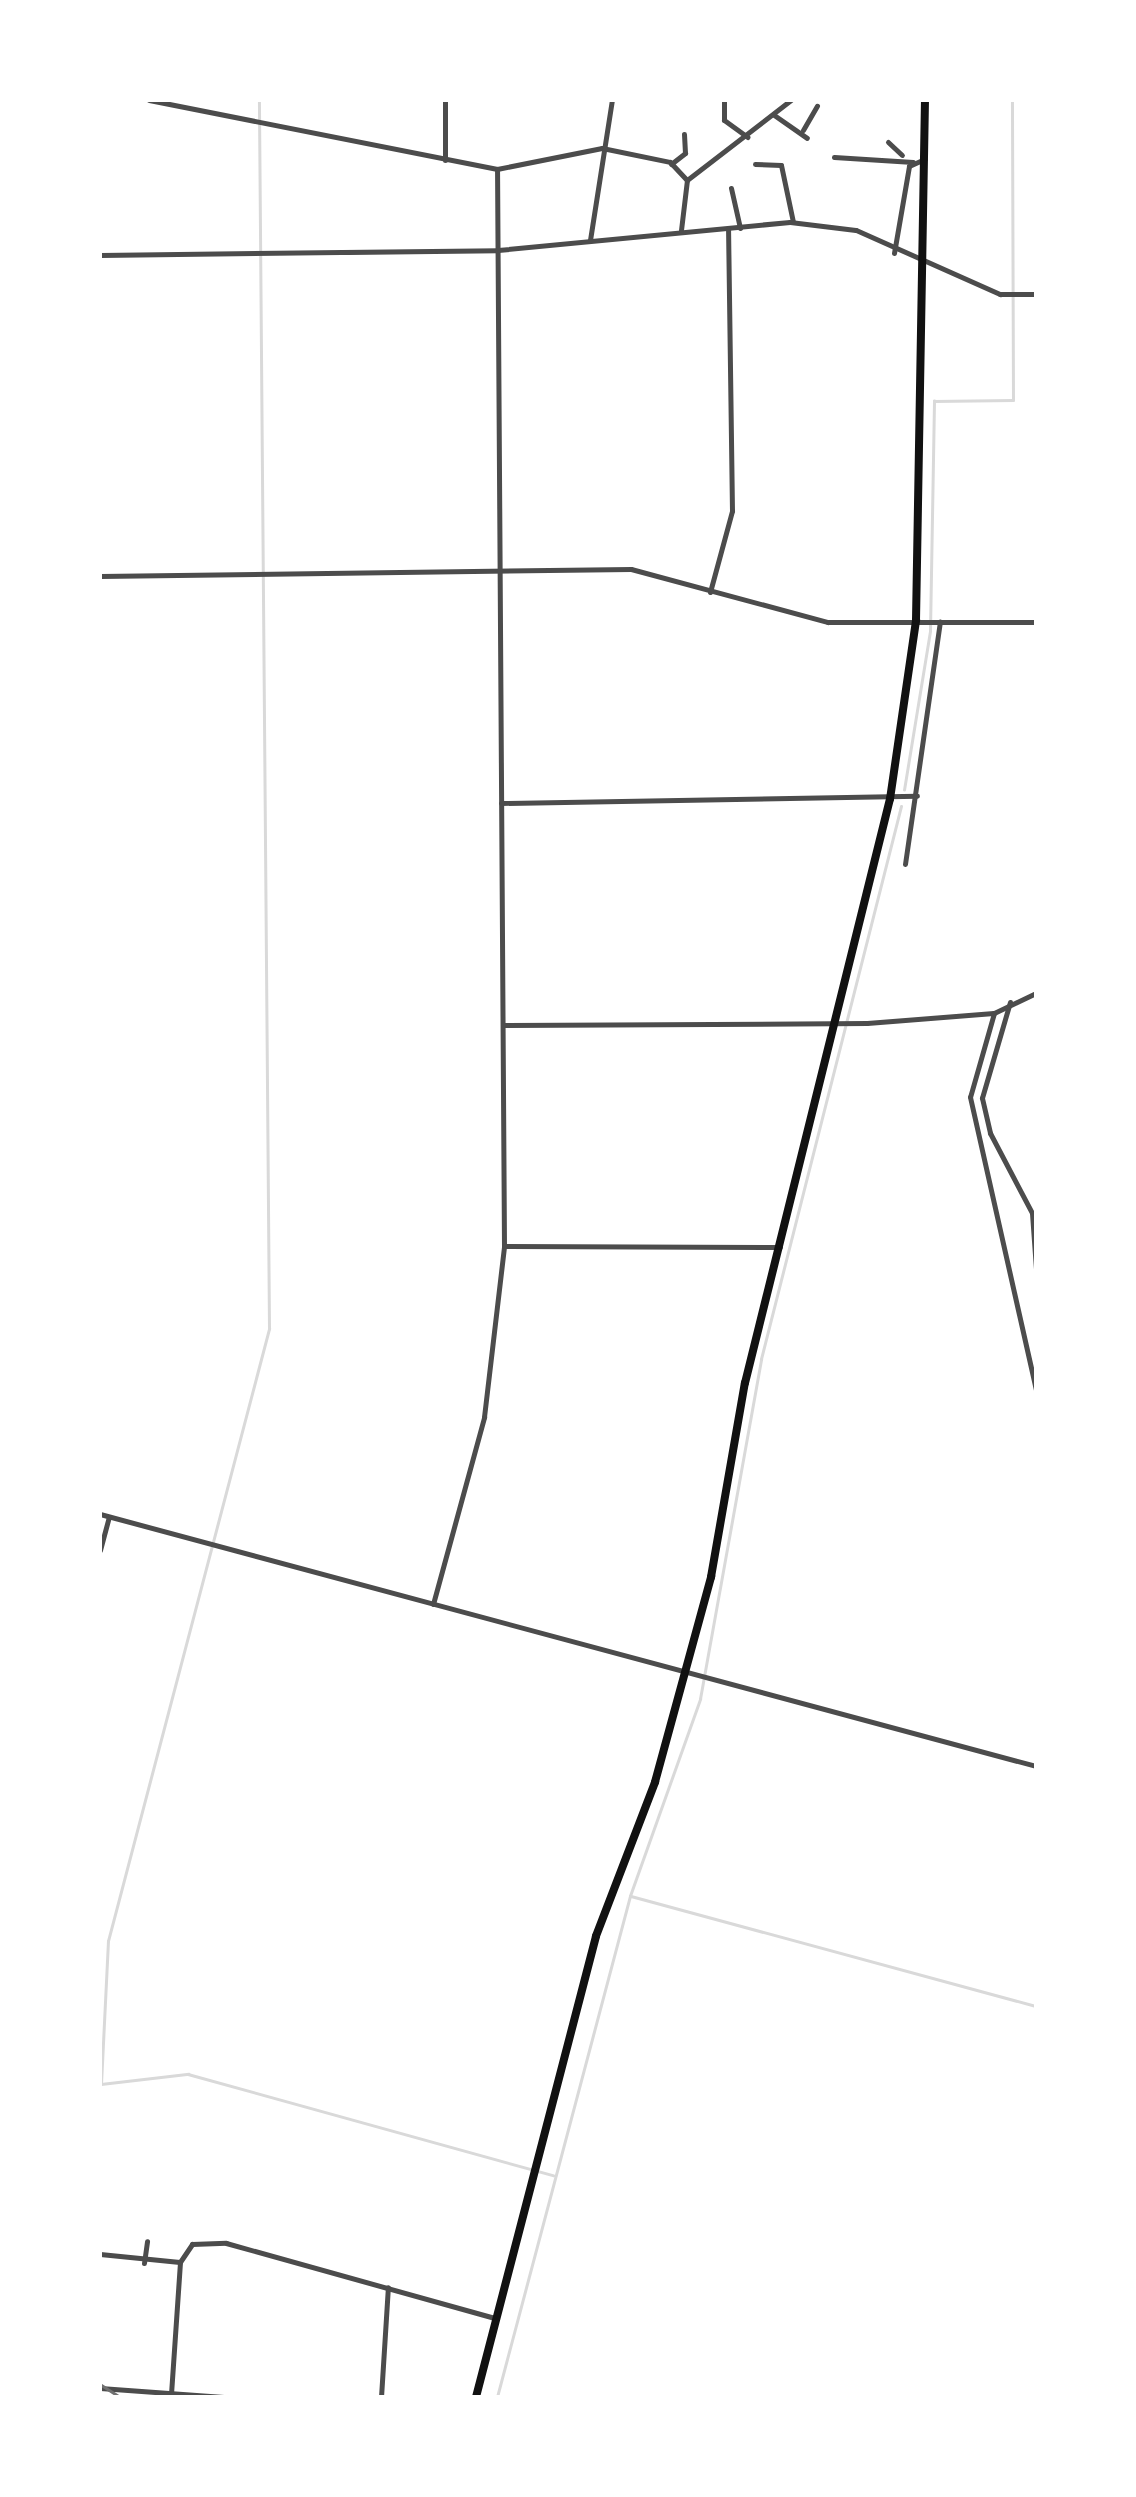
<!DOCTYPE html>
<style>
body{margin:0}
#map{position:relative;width:1136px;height:2497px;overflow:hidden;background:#fff;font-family:"Noto Sans",sans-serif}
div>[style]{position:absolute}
.stream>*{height:2.5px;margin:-1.25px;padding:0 1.25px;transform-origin:1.25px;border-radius:1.25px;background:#d9d9d9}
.minor>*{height:5px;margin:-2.5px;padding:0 2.5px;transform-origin:2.5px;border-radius:2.5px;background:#4c4c4c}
.secondary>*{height:8px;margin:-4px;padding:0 4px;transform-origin:4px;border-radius:4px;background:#111}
.rail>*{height:2.5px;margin:-1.25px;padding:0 1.25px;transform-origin:1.25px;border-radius:1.25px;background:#707070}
span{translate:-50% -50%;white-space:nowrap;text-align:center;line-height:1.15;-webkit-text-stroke:10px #fff;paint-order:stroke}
.frame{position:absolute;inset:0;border:102px solid #fff;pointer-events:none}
</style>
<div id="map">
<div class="stream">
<i style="left:904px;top:790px;width:161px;rotate:-80.7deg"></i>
<i style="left:930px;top:631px;width:230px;rotate:-89deg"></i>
<i style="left:934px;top:401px;width:79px;rotate:-0.7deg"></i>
<i style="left:1013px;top:400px;width:300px;rotate:-90.2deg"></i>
<i style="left:631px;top:1896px;width:420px;rotate:15.2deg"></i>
<i style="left:101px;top:2084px;width:143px;rotate:-87.2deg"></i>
<i style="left:108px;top:1941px;width:633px;rotate:-75.26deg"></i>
<i style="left:269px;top:1329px;width:1229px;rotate:-90.47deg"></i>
<i style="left:101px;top:2084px;width:88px;rotate:-6.6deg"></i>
<i style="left:188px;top:2074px;width:379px;rotate:15.5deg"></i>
<i style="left:497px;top:2397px;width:518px;rotate:-75.13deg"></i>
<i style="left:630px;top:1896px;width:209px;rotate:-70.4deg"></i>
<i style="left:700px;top:1699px;width:345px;rotate:-79.8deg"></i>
<i style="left:761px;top:1359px;width:570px;rotate:-75.79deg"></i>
</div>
<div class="minor">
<i style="left:149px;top:100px;width:355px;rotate:11.2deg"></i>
<i style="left:497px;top:169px;width:107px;rotate:-11.3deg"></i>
<i style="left:602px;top:148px;width:69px;rotate:11.6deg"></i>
<i style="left:670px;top:162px;width:25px;rotate:47deg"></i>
<i style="left:724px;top:100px;width:20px;rotate:90deg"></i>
<i style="left:724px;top:120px;width:29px;rotate:36deg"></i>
<i style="left:774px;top:115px;width:40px;rotate:34.9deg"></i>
<i style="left:803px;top:130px;width:28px;rotate:-60deg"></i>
<i style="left:888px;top:142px;width:19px;rotate:43deg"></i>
<i style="left:834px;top:157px;width:79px;rotate:3.6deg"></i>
<i style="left:445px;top:160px;width:60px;rotate:-90deg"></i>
<i style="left:671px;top:164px;width:18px;rotate:-38deg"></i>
<i style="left:685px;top:153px;width:19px;rotate:-93deg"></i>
<i style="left:755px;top:164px;width:26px;rotate:2deg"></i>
<i style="left:781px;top:165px;width:58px;rotate:78.1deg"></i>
<i style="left:731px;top:188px;width:41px;rotate:77.3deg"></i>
<i style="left:681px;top:230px;width:50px;rotate:-83.2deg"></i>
<i style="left:687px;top:180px;width:131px;rotate:-37.6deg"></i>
<i style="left:590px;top:240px;width:142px;rotate:-81.1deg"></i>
<i style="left:894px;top:253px;width:88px;rotate:-80.2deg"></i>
<i style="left:909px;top:166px;width:17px;rotate:-24deg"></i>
<i style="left:100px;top:255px;width:398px;rotate:-0.7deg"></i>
<i style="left:498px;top:250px;width:293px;rotate:-5.5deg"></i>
<i style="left:790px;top:222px;width:66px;rotate:6.9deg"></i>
<i style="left:856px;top:230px;width:158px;rotate:24deg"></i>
<i style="left:1000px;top:294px;width:36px"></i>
<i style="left:100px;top:576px;width:531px;rotate:-0.76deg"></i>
<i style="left:631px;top:569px;width:204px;rotate:15.1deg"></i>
<i style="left:828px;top:622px;width:208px"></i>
<i style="left:710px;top:592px;width:84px;rotate:-74.8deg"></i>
<i style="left:732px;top:511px;width:282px;rotate:-90.8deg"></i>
<i style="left:501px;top:803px;width:416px;rotate:-1deg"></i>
<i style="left:905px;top:864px;width:245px;rotate:-81.8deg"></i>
<i style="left:1010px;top:1002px;width:100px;rotate:106.3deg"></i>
<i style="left:982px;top:1098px;width:36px;rotate:77deg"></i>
<i style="left:990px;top:1133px;width:90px;rotate:62.3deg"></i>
<i style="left:1032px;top:1213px;width:56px;rotate:85.9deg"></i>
<i style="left:994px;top:1013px;width:87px;rotate:105.9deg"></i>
<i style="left:970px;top:1097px;width:300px;rotate:77.3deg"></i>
<i style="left:503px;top:1025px;width:364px;rotate:-0.3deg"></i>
<i style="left:867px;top:1023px;width:127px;rotate:-4.5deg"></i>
<i style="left:994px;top:1013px;width:47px;rotate:-25.5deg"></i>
<i style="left:504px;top:1246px;width:276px;rotate:0.2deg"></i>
<i style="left:100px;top:1514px;width:969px;rotate:15.07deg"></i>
<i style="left:100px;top:1550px;width:34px;rotate:-75deg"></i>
<i style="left:433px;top:1604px;width:194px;rotate:-74.7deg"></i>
<i style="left:484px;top:1417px;width:172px;rotate:-83.3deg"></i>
<i style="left:504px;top:1246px;width:1077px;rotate:-90.37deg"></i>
<i style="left:100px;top:2254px;width:80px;rotate:5.7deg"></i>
<i style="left:144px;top:2263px;width:22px;rotate:-82deg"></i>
<i style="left:100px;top:2388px;width:124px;rotate:4.2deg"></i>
<i style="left:171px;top:2394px;width:132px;rotate:-86.1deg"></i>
<i style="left:180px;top:2262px;width:22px;rotate:-56deg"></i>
<i style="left:192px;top:2244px;width:34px;rotate:-2deg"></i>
<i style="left:226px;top:2243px;width:278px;rotate:15.6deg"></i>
<i style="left:381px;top:2397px;width:110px;rotate:-86.4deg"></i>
</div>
<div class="secondary">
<i style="left:476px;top:2397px;width:476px;rotate:-75.4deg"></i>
<i style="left:596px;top:1936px;width:165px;rotate:-69deg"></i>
<i style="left:655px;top:1782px;width:213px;rotate:-74.7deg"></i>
<i style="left:711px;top:1577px;width:197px;rotate:-80.1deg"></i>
<i style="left:745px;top:1383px;width:602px;rotate:-76.06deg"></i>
<i style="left:890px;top:799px;width:181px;rotate:-81.7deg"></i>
<i style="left:916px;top:620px;width:520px;rotate:-89.01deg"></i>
</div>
<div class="rail">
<i style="left:100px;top:2384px;width:24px;rotate:33deg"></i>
</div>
<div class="frame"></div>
</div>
